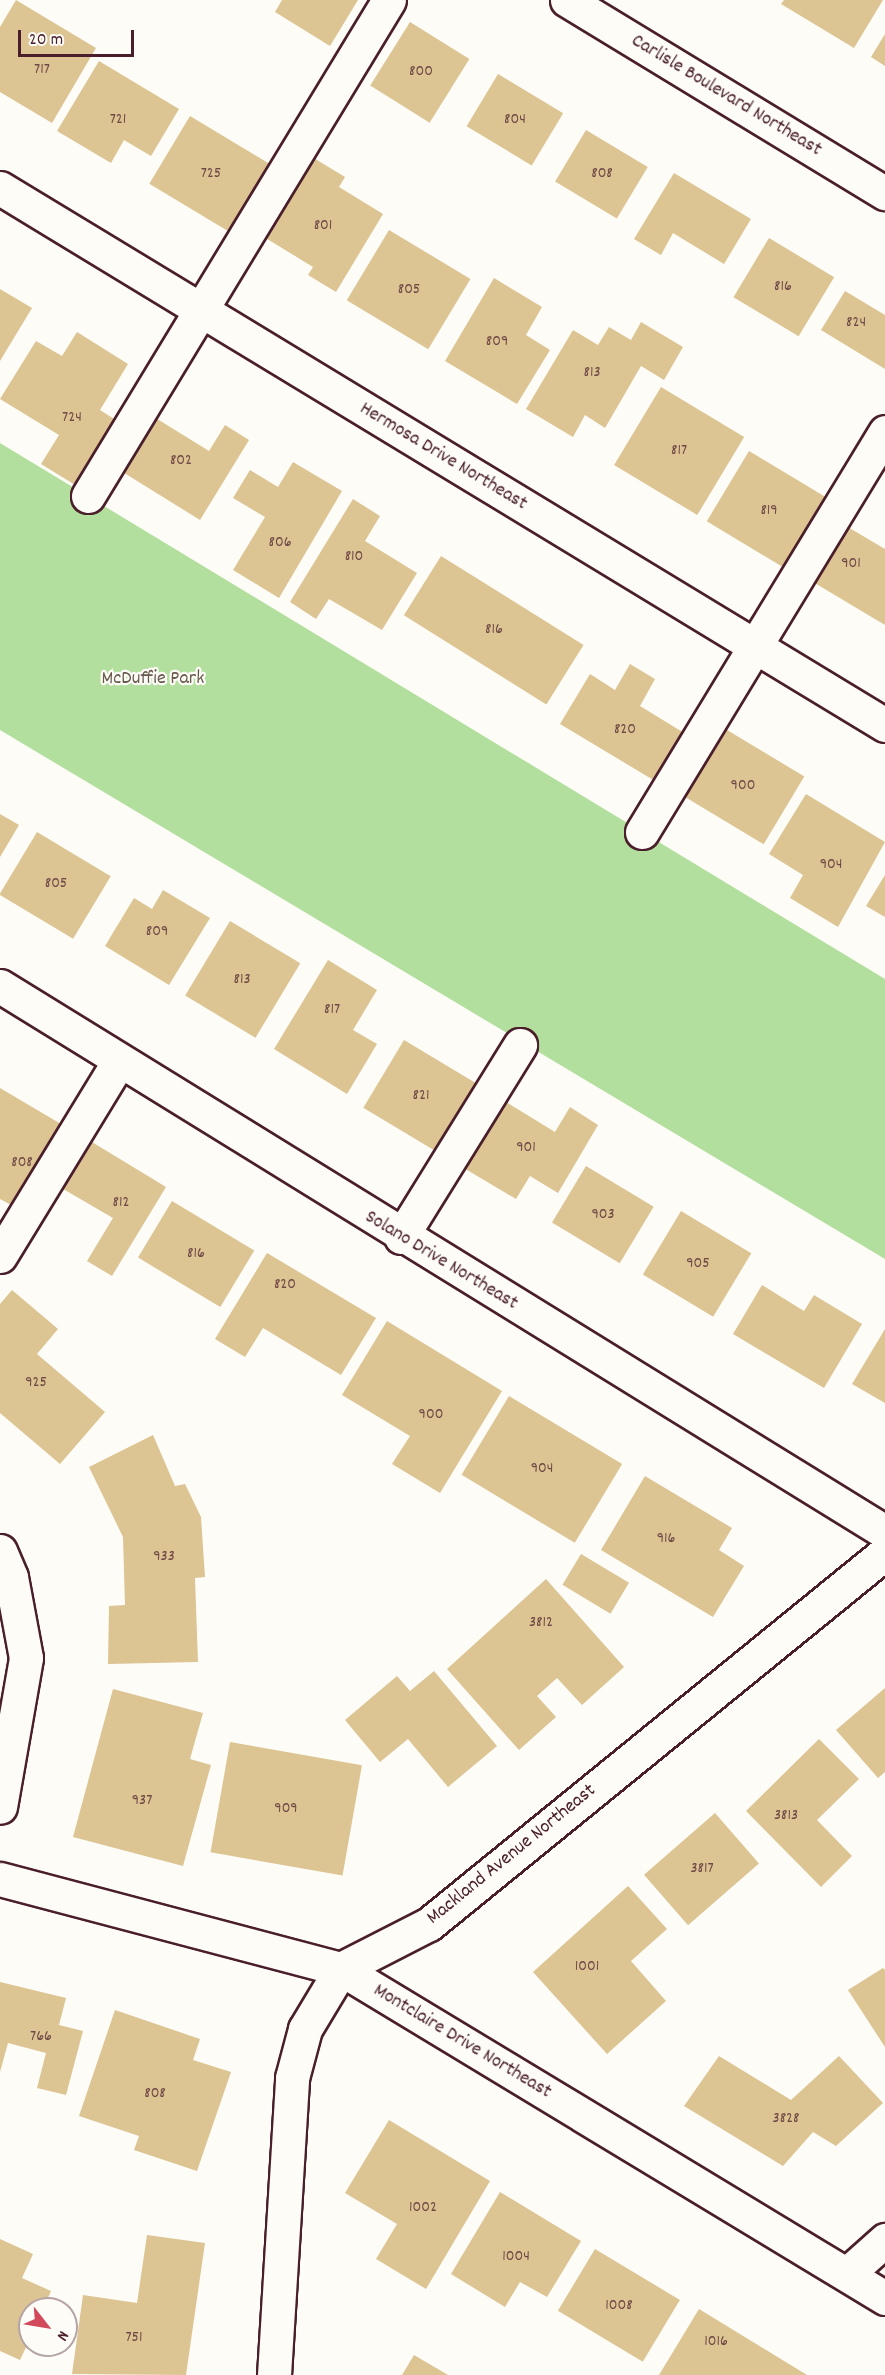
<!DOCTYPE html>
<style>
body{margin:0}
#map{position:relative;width:885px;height:2375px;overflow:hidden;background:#fdfcf7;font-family:Dekko,sans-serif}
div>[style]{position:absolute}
.green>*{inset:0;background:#b2df9d}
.building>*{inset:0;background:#ddc493;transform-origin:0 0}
.roads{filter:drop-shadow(2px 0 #4a1f2b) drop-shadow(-2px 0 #4a1f2b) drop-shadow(0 2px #4a1f2b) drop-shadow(0 -2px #4a1f2b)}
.minor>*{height:33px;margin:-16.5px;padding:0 16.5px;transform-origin:16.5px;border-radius:16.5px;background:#fdfcf7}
.major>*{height:33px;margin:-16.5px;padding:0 16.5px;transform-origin:16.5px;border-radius:16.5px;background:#fdfcf7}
span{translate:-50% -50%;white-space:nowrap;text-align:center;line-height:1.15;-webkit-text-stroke:4.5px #fdfcf7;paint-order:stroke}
.number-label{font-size:16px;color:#6f4845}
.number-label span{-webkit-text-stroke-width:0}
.street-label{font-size:20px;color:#4a1f2b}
.park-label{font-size:20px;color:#69594d}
.north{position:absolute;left:18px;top:2297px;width:60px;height:60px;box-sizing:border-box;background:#fdfcf7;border:2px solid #b5a4a5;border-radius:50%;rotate:121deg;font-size:16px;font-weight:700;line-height:24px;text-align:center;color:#4a1f2b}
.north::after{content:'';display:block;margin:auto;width:21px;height:27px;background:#d1495b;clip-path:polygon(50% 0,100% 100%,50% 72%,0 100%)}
.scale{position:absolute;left:18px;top:30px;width:116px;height:27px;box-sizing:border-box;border:3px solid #4a1f2b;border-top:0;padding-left:8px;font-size:18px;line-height:21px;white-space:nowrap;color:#4a1f2b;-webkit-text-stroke:4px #fdfcf7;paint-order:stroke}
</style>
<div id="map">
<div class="green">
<i style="clip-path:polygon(0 443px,885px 979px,885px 1259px,0 730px)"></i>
</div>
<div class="building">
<i style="clip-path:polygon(16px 0,96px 48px,52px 123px,0 92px,0 27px)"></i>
<i style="clip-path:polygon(282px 0,358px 0,330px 46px,275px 12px)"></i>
<i style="clip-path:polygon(784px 0,883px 0,854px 48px,781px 4px)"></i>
<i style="left:410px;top:22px;width:70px;height:75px;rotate:32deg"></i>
<i style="clip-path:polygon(885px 34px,885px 66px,871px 57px)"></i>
<i style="clip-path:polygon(99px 61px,179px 109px,151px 156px,124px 140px,111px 163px,57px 131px)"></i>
<i style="left:498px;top:74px;width:76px;height:61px;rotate:31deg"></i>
<i style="left:190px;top:116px;width:97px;height:79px;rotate:31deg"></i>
<i style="left:586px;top:130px;width:72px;height:60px;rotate:31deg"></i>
<i style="clip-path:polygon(312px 157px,345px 177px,339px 187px,383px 214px,336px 292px,308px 275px,313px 267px,264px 237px)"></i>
<i style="clip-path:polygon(674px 173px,751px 219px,724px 264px,673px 233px,661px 255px,634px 239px)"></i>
<i style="left:389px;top:230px;width:95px;height:82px;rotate:31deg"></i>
<i style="left:769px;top:238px;width:76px;height:69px;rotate:31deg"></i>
<i style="clip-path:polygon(494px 278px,542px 307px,526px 335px,550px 350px,517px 404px,445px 361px)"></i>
<i style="clip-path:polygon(0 289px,32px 308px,0 361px)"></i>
<i style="clip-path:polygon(845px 291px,885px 315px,885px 369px,821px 330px)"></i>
<i style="clip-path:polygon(641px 322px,683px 347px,664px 380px,641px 366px,605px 428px,585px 415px,573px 437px,526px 409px,573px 330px,598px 345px,609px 327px,631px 340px)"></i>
<i style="clip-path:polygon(77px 332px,128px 364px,100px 410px,125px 426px,85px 491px,41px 464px,59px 435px,0 399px,36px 341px,62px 356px)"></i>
<i style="left:661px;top:387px;width:97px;height:91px;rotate:31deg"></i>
<i style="clip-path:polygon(154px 417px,209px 451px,225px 425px,249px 440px,200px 520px,121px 471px)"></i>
<i style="left:749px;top:451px;width:96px;height:82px;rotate:31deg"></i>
<i style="clip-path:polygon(293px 462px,342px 491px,279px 598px,233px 570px,265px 517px,233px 498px,250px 470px,278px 487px)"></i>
<i style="clip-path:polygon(353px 499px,380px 516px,365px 541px,417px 573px,382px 630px,329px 599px,316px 619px,290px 602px)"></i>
<i style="clip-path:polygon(841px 523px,885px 549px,885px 625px,808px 579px)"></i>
<i style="left:441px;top:556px;width:168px;height:70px;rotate:32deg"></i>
<i style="clip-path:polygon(630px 664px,655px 679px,640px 706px,689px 736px,660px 784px,560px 724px,590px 674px,615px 690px)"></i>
<i style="left:722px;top:727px;width:96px;height:79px;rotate:31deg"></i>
<i style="clip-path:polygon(806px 794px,885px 842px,838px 927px,790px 898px,803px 875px,769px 854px)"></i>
<i style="clip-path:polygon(0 814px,19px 825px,0 857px)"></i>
<i style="left:37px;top:832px;width:86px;height:73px;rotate:31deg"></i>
<i style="clip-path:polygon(885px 875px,885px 917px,866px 906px)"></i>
<i style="clip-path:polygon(163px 890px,210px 918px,169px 985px,105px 946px,134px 898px,152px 909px)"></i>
<i style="left:230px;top:921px;width:82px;height:87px;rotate:31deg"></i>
<i style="clip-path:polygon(328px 960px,377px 990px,353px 1030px,377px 1044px,347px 1094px,274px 1049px)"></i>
<i style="left:404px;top:1040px;width:87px;height:79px;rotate:31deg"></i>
<i style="clip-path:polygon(0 1088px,66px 1127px,17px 1208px,0 1199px)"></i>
<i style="clip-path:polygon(498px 1097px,555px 1132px,570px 1107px,598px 1125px,558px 1193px,530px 1176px,516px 1199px,457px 1164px)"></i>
<i style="clip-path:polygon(87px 1139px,166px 1187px,112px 1276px,87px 1261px,113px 1218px,58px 1186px)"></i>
<i style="left:586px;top:1166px;width:79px;height:66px;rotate:31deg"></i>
<i style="left:172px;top:1201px;width:96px;height:66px;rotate:31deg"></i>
<i style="left:681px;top:1211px;width:82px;height:74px;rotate:31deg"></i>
<i style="clip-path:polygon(267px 1253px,376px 1318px,341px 1375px,263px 1328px,245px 1357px,215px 1339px)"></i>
<i style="clip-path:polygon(762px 1285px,804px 1311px,814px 1295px,862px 1324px,824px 1388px,733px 1334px)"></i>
<i style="clip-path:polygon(12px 1290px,58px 1329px,37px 1354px,105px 1412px,60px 1464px,0 1413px,0 1304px)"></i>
<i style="clip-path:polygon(387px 1321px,502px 1391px,440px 1493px,392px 1464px,410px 1436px,342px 1395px)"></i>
<i style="clip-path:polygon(885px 1329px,885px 1403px,852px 1384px)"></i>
<i style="left:509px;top:1396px;width:132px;height:92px;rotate:31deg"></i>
<i style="clip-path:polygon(153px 1435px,175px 1486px,185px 1484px,201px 1517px,205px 1577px,195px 1578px,198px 1662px,108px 1664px,109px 1606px,125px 1605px,123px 1537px,89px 1467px)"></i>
<i style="clip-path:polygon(645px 1476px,732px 1528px,719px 1550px,744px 1566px,713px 1617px,601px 1550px)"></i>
<i style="left:581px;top:1554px;width:56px;height:36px;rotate:31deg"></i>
<i style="clip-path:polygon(546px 1579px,624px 1667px,582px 1705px,557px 1678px,537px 1696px,556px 1717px,519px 1750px,447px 1669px)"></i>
<i style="clip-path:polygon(434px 1671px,497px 1746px,448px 1787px,408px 1739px,380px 1762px,345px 1720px,397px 1676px,410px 1691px)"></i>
<i style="clip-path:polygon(885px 1688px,885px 1772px,878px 1778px,836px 1730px)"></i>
<i style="clip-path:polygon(113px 1689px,203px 1713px,190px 1759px,211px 1765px,183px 1866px,73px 1837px)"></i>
<i style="clip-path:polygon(819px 1739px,859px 1779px,817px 1820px,852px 1856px,821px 1887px,746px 1811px)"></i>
<i style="left:230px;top:1742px;width:134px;height:112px;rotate:10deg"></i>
<i style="left:715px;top:1813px;width:67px;height:94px;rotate:49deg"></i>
<i style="clip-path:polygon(628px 1886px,667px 1929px,631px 1961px,666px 2001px,607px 2054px,533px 1972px)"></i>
<i style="clip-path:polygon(883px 1968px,885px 1970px,885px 2047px,848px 1990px)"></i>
<i style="clip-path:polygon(0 1982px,66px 1998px,59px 2025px,83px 2031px,66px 2095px,37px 2088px,46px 2053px,8px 2043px,0 2072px)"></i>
<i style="clip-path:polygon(115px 2010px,200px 2039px,193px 2060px,231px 2072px,197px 2171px,134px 2150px,139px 2136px,79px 2116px)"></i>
<i style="clip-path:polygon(719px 2056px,791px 2100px,839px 2056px,883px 2103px,836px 2146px,813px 2132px,783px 2166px,684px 2106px)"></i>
<i style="clip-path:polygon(389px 2120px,490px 2181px,426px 2289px,376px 2259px,397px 2224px,345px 2193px)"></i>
<i style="clip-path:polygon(500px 2192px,581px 2241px,547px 2297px,520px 2282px,505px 2307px,451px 2274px)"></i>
<i style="clip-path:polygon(147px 2235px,205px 2243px,186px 2375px,72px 2374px,83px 2295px,137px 2303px)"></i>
<i style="clip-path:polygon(0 2239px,33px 2254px,22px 2278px,51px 2291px,43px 2309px,30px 2309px,30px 2339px,20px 2360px,0 2351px)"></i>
<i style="left:595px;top:2249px;width:99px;height:72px;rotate:31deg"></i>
<i style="clip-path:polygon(699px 2309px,807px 2375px,659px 2375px)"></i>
<i style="clip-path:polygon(414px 2355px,448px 2375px,402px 2375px)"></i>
</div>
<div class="roads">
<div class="minor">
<i style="left:0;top:188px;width:1035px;rotate:31.25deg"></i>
<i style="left:88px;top:496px;width:580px;rotate:-58.75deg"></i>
<i style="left:642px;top:832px;width:468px;rotate:-58.7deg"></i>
<i style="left:0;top:986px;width:1040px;rotate:31.67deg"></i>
<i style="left:401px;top:1237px;width:226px;rotate:-58.2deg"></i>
<i style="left:0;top:1256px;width:228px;rotate:-58.6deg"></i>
<i style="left:0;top:1551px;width:28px;rotate:67deg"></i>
<i style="left:11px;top:1577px;width:82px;rotate:79.5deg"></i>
<i style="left:26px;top:1658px;width:151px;rotate:99.9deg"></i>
<i style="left:0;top:1879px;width:353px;rotate:14.8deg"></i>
<i style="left:341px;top:1969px;width:636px;rotate:31.16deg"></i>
<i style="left:848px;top:2273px;width:50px;rotate:-41.7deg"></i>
<i style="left:274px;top:2375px;width:298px;rotate:-86.5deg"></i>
<i style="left:292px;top:2078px;width:51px;rotate:-75.1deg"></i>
<i style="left:305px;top:2029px;width:70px;rotate:-59deg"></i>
<i style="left:341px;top:1969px;width:99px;rotate:-27.1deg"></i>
<i style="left:429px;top:1924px;width:588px;rotate:-39.13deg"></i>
</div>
<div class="major">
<i style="left:567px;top:0;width:372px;rotate:31.3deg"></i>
</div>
</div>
<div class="number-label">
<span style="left:42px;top:70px">717</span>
<span style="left:421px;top:72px">800</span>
<span style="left:118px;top:120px">721</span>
<span style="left:515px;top:120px">804</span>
<span style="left:211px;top:174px">725</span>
<span style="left:602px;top:174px">808</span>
<span style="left:323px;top:226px">801</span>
<span style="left:783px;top:287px">816</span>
<span style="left:409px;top:290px">805</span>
<span style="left:856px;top:323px">824</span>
<span style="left:497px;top:342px">809</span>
<span style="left:592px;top:373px">813</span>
<span style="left:72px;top:418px">724</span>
<span style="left:679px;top:451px">817</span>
<span style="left:181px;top:461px">802</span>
<span style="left:769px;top:511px">819</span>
<span style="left:280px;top:543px">806</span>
<span style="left:354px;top:557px">810</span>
<span style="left:851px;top:564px">901</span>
<span style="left:494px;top:630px">816</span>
<span style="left:625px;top:730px">820</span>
<span style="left:743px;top:786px">900</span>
<span style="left:831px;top:865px">904</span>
<span style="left:56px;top:884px">805</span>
<span style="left:157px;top:932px">809</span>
<span style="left:242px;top:980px">813</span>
<span style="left:332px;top:1010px">817</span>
<span style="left:421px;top:1096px">821</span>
<span style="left:526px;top:1148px">901</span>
<span style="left:22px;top:1163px">808</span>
<span style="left:121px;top:1203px">812</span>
<span style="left:603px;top:1215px">903</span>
<span style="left:196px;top:1254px">816</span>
<span style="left:698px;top:1264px">905</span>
<span style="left:285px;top:1285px">820</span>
<span style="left:36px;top:1383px">925</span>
<span style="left:431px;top:1415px">900</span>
<span style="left:542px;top:1469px">904</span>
<span style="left:666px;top:1539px">916</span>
<span style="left:164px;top:1557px">933</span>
<span style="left:541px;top:1623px">3812</span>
<span style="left:142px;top:1801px">937</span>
<span style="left:286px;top:1809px">909</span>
<span style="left:786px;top:1816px">3813</span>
<span style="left:702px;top:1869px">3817</span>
<span style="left:587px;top:1967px">1001</span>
<span style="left:41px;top:2037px">766</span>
<span style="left:155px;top:2094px">808</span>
<span style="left:786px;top:2119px">3828</span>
<span style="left:423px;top:2208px">1002</span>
<span style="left:516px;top:2257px">1004</span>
<span style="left:619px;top:2306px">1008</span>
<span style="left:134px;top:2338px">751</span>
<span style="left:716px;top:2342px">1016</span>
</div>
<div class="street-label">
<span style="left:726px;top:96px;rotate:31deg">Carlisle Boulevard Northeast</span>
<span style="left:443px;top:457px;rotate:31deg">Hermosa Drive Northeast</span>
<span style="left:441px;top:1261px;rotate:31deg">Solano Drive Northeast</span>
<span style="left:512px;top:1855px;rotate:-39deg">Mackland Avenue Northeast</span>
<span style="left:462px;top:2042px;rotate:31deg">Montclaire Drive Northeast</span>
</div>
<div class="park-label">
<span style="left:153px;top:679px">McDuffie Park</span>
</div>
<div class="north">N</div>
<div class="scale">20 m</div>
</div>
